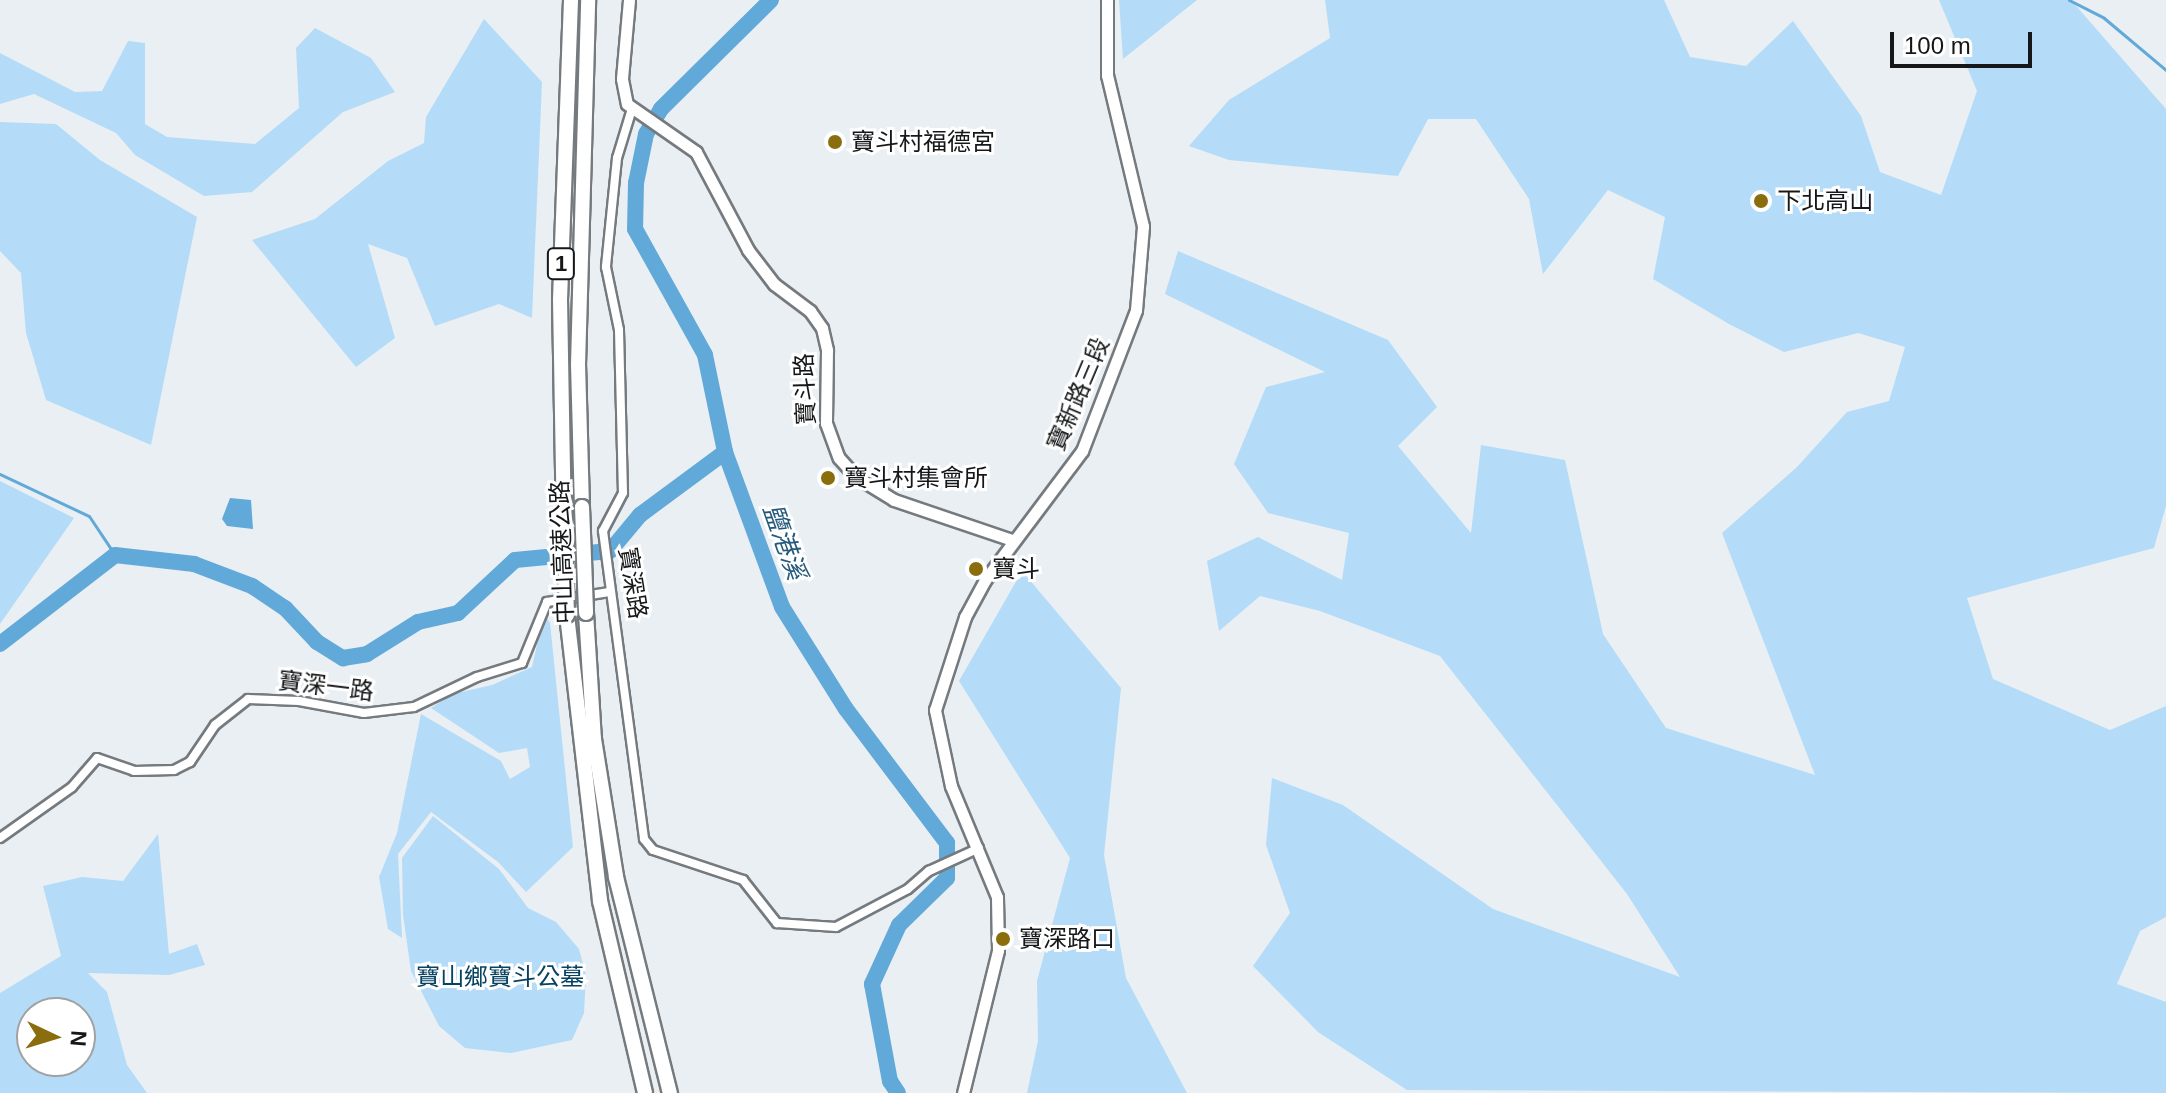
<!DOCTYPE html>
<meta charset="utf-8">
<style>
body{margin:0}
#map{position:relative;width:2166px;height:1093px;overflow:hidden;background:#e9eff3;font-family:Arial,"Noto Sans TC",sans-serif}
div>[style]{position:absolute}
.green>*{inset:0;background:#b4dcf8}
.water>*{inset:0;background:#61a9d8}
.stream>*{height:3px;margin:-1.5px;padding:0 1.5px;transform-origin:1.5px;border-radius:1.5px;background:#61a9d8}
.river>*{height:16px;margin:-8px;padding:0 8px;transform-origin:8px;border-radius:8px;background:#61a9d8}
.roads{filter:drop-shadow(2px 0 #757a7e) drop-shadow(-2px 0 #757a7e) drop-shadow(0 2px #757a7e) drop-shadow(0 -2px #757a7e)}
.street>*{height:8px;margin:-4px;padding:0 4px;transform-origin:4px;border-radius:4px;background:#fff}
.secondary>*{height:11px;margin:-5.5px;padding:0 5.5px;transform-origin:5.5px;border-radius:5.5px;background:#fff}
.highway>*{height:14px;margin:-7px;padding:0 7px;transform-origin:7px;border-radius:7px;background:#fff}
.bridges{filter:drop-shadow(2px 0 #757a7e) drop-shadow(-2px 0 #757a7e) drop-shadow(0 2px #757a7e) drop-shadow(0 -2px #757a7e)}
.highway-bridge>*{height:14px;margin:-7px;padding:0 7px;transform-origin:7px;border-radius:7px;background:#fff}
.dots>*{width:22px;height:22px;translate:-50% -50%;box-sizing:border-box;border:4px solid #fff;border-radius:50%}
span{translate:-50% -50%;white-space:nowrap;text-align:center;line-height:1.15;-webkit-text-stroke:6px #fff;paint-order:stroke}
.shield-label span{padding:2px 6px;background:#fff;border:2px solid;border-radius:6px;-webkit-text-stroke-width:0}
.shield-label{font-size:22px;color:#151718;font-weight:700}
.poi-label{font-size:24px;color:#151718}
.left{translate:0 -50%;text-align:left}
.street-label{font-size:24px;color:#151718}
.park-label{font-size:24px;color:#064262}
.water-label{font-size:26px;color:#255a7b;font-style:italic}
.north{position:absolute;left:16px;top:997px;width:80px;height:80px;box-sizing:border-box;background:#fff;border:2px solid #a1a2a3;border-radius:50%;rotate:94deg;font-size:22px;font-weight:700;line-height:32px;text-align:center;color:#151718}
.north::after{content:'';display:block;margin:auto;width:28px;height:36px;background:#8a6d0c;clip-path:polygon(50% 0,100% 100%,50% 72%,0 100%)}
.scale{position:absolute;left:1890px;top:32px;width:142px;height:36px;box-sizing:border-box;border:4px solid #151718;border-top:0;padding-left:10px;font-size:24px;line-height:28px;white-space:nowrap;color:#151718;-webkit-text-stroke:6px #fff;paint-order:stroke}
</style>
<div id="map">
<div class="green">
<i style="clip-path:polygon(1119px 0,1197px 0,1123px 59px)"></i>
<i style="clip-path:polygon(1325px 0,1664px 0,1690px 57px,1746px 66px,1793px 21px,1861px 116px,1880px 172px,1941px 195px,1977px 91px,1939px 0,2071px 0,2166px 109px,2166px 506px,2154px 548px,1967px 598px,1993px 679px,2110px 730px,2166px 706px,2166px 917px,2140px 931px,2117px 984px,2166px 1002px,2166px 1093px,1407px 1090px,1318px 1032px,1253px 966px,1290px 913px,1266px 845px,1272px 778px,1343px 805px,1493px 909px,1680px 977px,1627px 894px,1440px 656px,1320px 611px,1260px 596px,1219px 631px,1207px 561px,1258px 537px,1342px 580px,1349px 533px,1268px 513px,1234px 464px,1266px 387px,1325px 372px,1165px 294px,1178px 251px,1388px 340px,1437px 407px,1398px 446px,1471px 533px,1481px 445px,1565px 460px,1603px 634px,1666px 728px,1815px 775px,1722px 533px,1797px 467px,1847px 412px,1889px 401px,1905px 347px,1858px 333px,1784px 352px,1729px 324px,1653px 279px,1665px 217px,1608px 190px,1543px 274px,1529px 199px,1476px 119px,1428px 119px,1398px 176px,1229px 160px,1189px 146px,1229px 100px,1330px 38px)"></i>
<i style="clip-path:polygon(484px 19px,542px 82px,532px 318px,499px 304px,435px 326px,407px 258px,368px 244px,395px 338px,356px 367px,252px 240px,315px 219px,388px 161px,424px 143px,426px 117px)"></i>
<i style="clip-path:polygon(315px 28px,371px 58px,395px 92px,343px 112px,252px 192px,204px 196px,135px 155px,116px 133px,34px 94px,0 104px,0 53px,75px 92px,102px 91px,128px 41px,145px 43px,145px 124px,167px 137px,255px 144px,299px 108px,296px 48px)"></i>
<i style="clip-path:polygon(0 122px,56px 124px,100px 160px,197px 217px,151px 445px,46px 400px,26px 333px,21px 273px,0 251px)"></i>
<i style="clip-path:polygon(0 481px,74px 518px,0 624px)"></i>
<i style="clip-path:polygon(1022px 571px,1121px 688px,1104px 855px,1126px 978px,1187px 1093px,1027px 1093px,1038px 1041px,1037px 981px,1070px 858px,959px 681px)"></i>
<i style="clip-path:polygon(544px 614px,550px 623px,573px 847px,526px 892px,498px 862px,431px 812px,398px 854px,402px 938px,388px 929px,379px 877px,397px 833px,421px 714px,501px 761px,510px 779px,530px 767px,527px 748px,499px 753px,431px 708px,453px 694px,492px 685px,532px 667px)"></i>
<i style="clip-path:polygon(433px 816px,499px 869px,528px 908px,556px 922px,579px 949px,586px 975px,584px 1013px,572px 1040px,511px 1053px,465px 1048px,439px 1026px,411px 971px,403px 915px,402px 858px)"></i>
<i style="clip-path:polygon(evenodd,158px 834px,169px 954px,197px 944px,205px 965px,169px 975px,88px 973px,107px 992px,127px 1065px,147px 1093px,0 1093px,0 993px,61px 956px,43px 886px,82px 877px,123px 881px,158px 834px,32px 1013px,80px 1013px,80px 1061px,32px 1061px,32px 1013px)"></i>
</div>
<div class="water">
<i style="clip-path:polygon(230px 498px,251px 500px,253px 529px,227px 526px,222px 519px)"></i>
</div>
<div class="stream">
<i style="left:2069px;top:0;width:39px;rotate:27deg"></i>
<i style="left:2104px;top:18px;width:81px;rotate:40deg"></i>
<i style="left:0;top:474px;width:98px;rotate:25.3deg"></i>
<i style="left:89px;top:516px;width:47px;rotate:56.3deg"></i>
</div>
<div class="river">
<i style="left:771px;top:0;width:155px;rotate:135.3deg"></i>
<i style="left:661px;top:109px;width:29px;rotate:121deg"></i>
<i style="left:646px;top:134px;width:50px;rotate:101.5deg"></i>
<i style="left:636px;top:183px;width:46px;rotate:91.2deg"></i>
<i style="left:635px;top:229px;width:144px;rotate:60.9deg"></i>
<i style="left:705px;top:355px;width:99px;rotate:78.3deg"></i>
<i style="left:725px;top:452px;width:165px;rotate:69.8deg"></i>
<i style="left:782px;top:607px;width:120px;rotate:57.9deg"></i>
<i style="left:846px;top:709px;width:168px;rotate:53deg"></i>
<i style="left:947px;top:843px;width:35px;rotate:90deg"></i>
<i style="left:947px;top:878px;width:67px;rotate:135.6deg"></i>
<i style="left:899px;top:925px;width:65px;rotate:114.6deg"></i>
<i style="left:872px;top:984px;width:99px;rotate:79.5deg"></i>
<i style="left:890px;top:1081px;width:14px;rotate:56deg"></i>
<i style="left:0;top:644px;width:145px;rotate:-37.7deg"></i>
<i style="left:115px;top:555px;width:80px;rotate:6.5deg"></i>
<i style="left:194px;top:564px;width:62px;rotate:20.8deg"></i>
<i style="left:252px;top:586px;width:40px;rotate:34deg"></i>
<i style="left:285px;top:608px;width:47px;rotate:46.7deg"></i>
<i style="left:317px;top:642px;width:31px;rotate:32deg"></i>
<i style="left:343px;top:658px;width:24px;rotate:-9deg"></i>
<i style="left:367px;top:654px;width:60px;rotate:-32.1deg"></i>
<i style="left:418px;top:622px;width:41px;rotate:-12.7deg"></i>
<i style="left:458px;top:613px;width:78px;rotate:-42.9deg"></i>
<i style="left:515px;top:560px;width:95px;rotate:-5.4deg"></i>
<i style="left:610px;top:551px;width:47px;rotate:-50.2deg"></i>
<i style="left:640px;top:515px;width:106px;rotate:-36.5deg"></i>
</div>
<div class="roads">
<div class="street">
<i style="left:631px;top:112px;width:48px;rotate:106.9deg"></i>
<i style="left:617px;top:158px;width:110px;rotate:95.8deg"></i>
<i style="left:606px;top:267px;width:64px;rotate:78.3deg"></i>
<i style="left:619px;top:330px;width:163px;rotate:88.6deg"></i>
<i style="left:623px;top:493px;width:43px;rotate:117.8deg"></i>
<i style="left:603px;top:531px;width:311px;rotate:82.4deg"></i>
<i style="left:644px;top:839px;width:14px;rotate:51deg"></i>
<i style="left:653px;top:850px;width:95px;rotate:18.4deg"></i>
<i style="left:743px;top:880px;width:55px;rotate:51.7deg"></i>
<i style="left:777px;top:923px;width:59px;rotate:3.9deg"></i>
<i style="left:836px;top:927px;width:81px;rotate:-27.8deg"></i>
<i style="left:908px;top:889px;width:28px;rotate:-41deg"></i>
<i style="left:929px;top:871px;width:55px;rotate:-24.7deg"></i>
<i style="left:0;top:838px;width:88px;rotate:-35.3deg"></i>
<i style="left:72px;top:787px;width:38px;rotate:-49deg"></i>
<i style="left:97px;top:758px;width:39px;rotate:19deg"></i>
<i style="left:134px;top:771px;width:40px;rotate:-1.4deg"></i>
<i style="left:174px;top:770px;width:18px;rotate:-27deg"></i>
<i style="left:190px;top:762px;width:45px;rotate:-56deg"></i>
<i style="left:215px;top:725px;width:42px;rotate:-38.2deg"></i>
<i style="left:248px;top:699px;width:51px;rotate:2.2deg"></i>
<i style="left:299px;top:701px;width:66px;rotate:10.5deg"></i>
<i style="left:364px;top:713px;width:50px;rotate:-6.8deg"></i>
<i style="left:414px;top:707px;width:70px;rotate:-25.5deg"></i>
<i style="left:477px;top:677px;width:47px;rotate:-17.3deg"></i>
<i style="left:522px;top:663px;width:66px;rotate:-67.7deg"></i>
<i style="left:547px;top:602px;width:63px;rotate:-9.2deg"></i>
</div>
<div class="secondary">
<i style="left:629px;top:0;width:79px;rotate:95.1deg"></i>
<i style="left:622px;top:79px;width:25px;rotate:79deg"></i>
<i style="left:627px;top:104px;width:84px;rotate:34.8deg"></i>
<i style="left:696px;top:152px;width:111px;rotate:62deg"></i>
<i style="left:748px;top:250px;width:43px;rotate:52.6deg"></i>
<i style="left:774px;top:284px;width:45px;rotate:36.9deg"></i>
<i style="left:810px;top:311px;width:21px;rotate:55deg"></i>
<i style="left:822px;top:328px;width:23px;rotate:77deg"></i>
<i style="left:827px;top:350px;width:73px;rotate:90.8deg"></i>
<i style="left:826px;top:423px;width:37px;rotate:70deg"></i>
<i style="left:839px;top:458px;width:24px;rotate:48deg"></i>
<i style="left:855px;top:476px;width:46px;rotate:31.6deg"></i>
<i style="left:894px;top:500px;width:125px;rotate:18.7deg"></i>
<i style="left:963px;top:1093px;width:147px;rotate:-76.2deg"></i>
<i style="left:998px;top:950px;width:53px;rotate:-91.1deg"></i>
<i style="left:997px;top:897px;width:120px;rotate:-112.5deg"></i>
<i style="left:951px;top:786px;width:78px;rotate:-101.9deg"></i>
<i style="left:935px;top:710px;width:98px;rotate:-72.1deg"></i>
<i style="left:965px;top:617px;width:42px;rotate:-61.6deg"></i>
<i style="left:985px;top:580px;width:161px;rotate:-53.1deg"></i>
<i style="left:1082px;top:451px;width:151px;rotate:-69deg"></i>
<i style="left:1136px;top:310px;width:84px;rotate:-85.2deg"></i>
<i style="left:1143px;top:226px;width:155px;rotate:-103.4deg"></i>
<i style="left:1107px;top:75px;width:75px;rotate:-90deg"></i>
</div>
<div class="highway">
<i style="left:582px;top:507px;width:142px;rotate:-91.6deg"></i>
<i style="left:578px;top:365px;width:365px;rotate:-88.4deg"></i>
<i style="left:564px;top:528px;width:228px;rotate:-91deg"></i>
<i style="left:560px;top:300px;width:300px;rotate:-87.9deg"></i>
<i style="left:586px;top:613px;width:126px;rotate:86.4deg"></i>
<i style="left:594px;top:739px;width:140px;rotate:80.9deg"></i>
<i style="left:616px;top:877px;width:223px;rotate:76deg"></i>
<i style="left:567px;top:615px;width:288px;rotate:83.4deg"></i>
<i style="left:600px;top:901px;width:197px;rotate:76.8deg"></i>
</div>
</div>
<div class="bridges">
<div class="highway-bridge">
<i style="left:582px;top:507px;width:106px;rotate:87.8deg"></i>
<i style="left:564px;top:528px;width:87px;rotate:88deg"></i>
</div>
</div>
<div class="dots">
<i style="left:835px;top:142px;background:#8a6d0c"></i>
<i style="left:1761px;top:201px;background:#8a6d0c"></i>
<i style="left:828px;top:478px;background:#8a6d0c"></i>
<i style="left:976px;top:569px;background:#8a6d0c"></i>
<i style="left:1003px;top:939px;background:#8a6d0c"></i>
</div>
<div class="shield-label">
<span style="left:561px;top:264px">1</span>
</div>
<div class="poi-label">
<span class="left" style="left:851px;top:142px">寶斗村福德宮</span>
<span class="left" style="left:1777px;top:201px">下北高山</span>
<span class="left" style="left:844px;top:478px">寶斗村集會所</span>
<span class="left" style="left:992px;top:569px">寶斗</span>
<span class="left" style="left:1019px;top:939px">寶深路口</span>
</div>
<div class="street-label">
<span style="left:805px;top:389px;rotate:-92deg">寶斗路</span>
<span style="left:1078px;top:394px;rotate:-67deg">寶新路三段</span>
<span style="left:562px;top:552px;rotate:-92deg">中山高速公路</span>
<span style="left:633px;top:583px;rotate:81deg">寶深路</span>
<span style="left:326px;top:686px;rotate:7deg">寶深一路</span>
</div>
<div class="park-label">
<span style="left:500px;top:977px">寶山鄉寶斗公墓</span>
</div>
<div class="water-label">
<span style="left:784px;top:542px;rotate:70deg">鹽港溪</span>
</div>
<div class="north">N</div>
<div class="scale">100 m</div>
</div>
